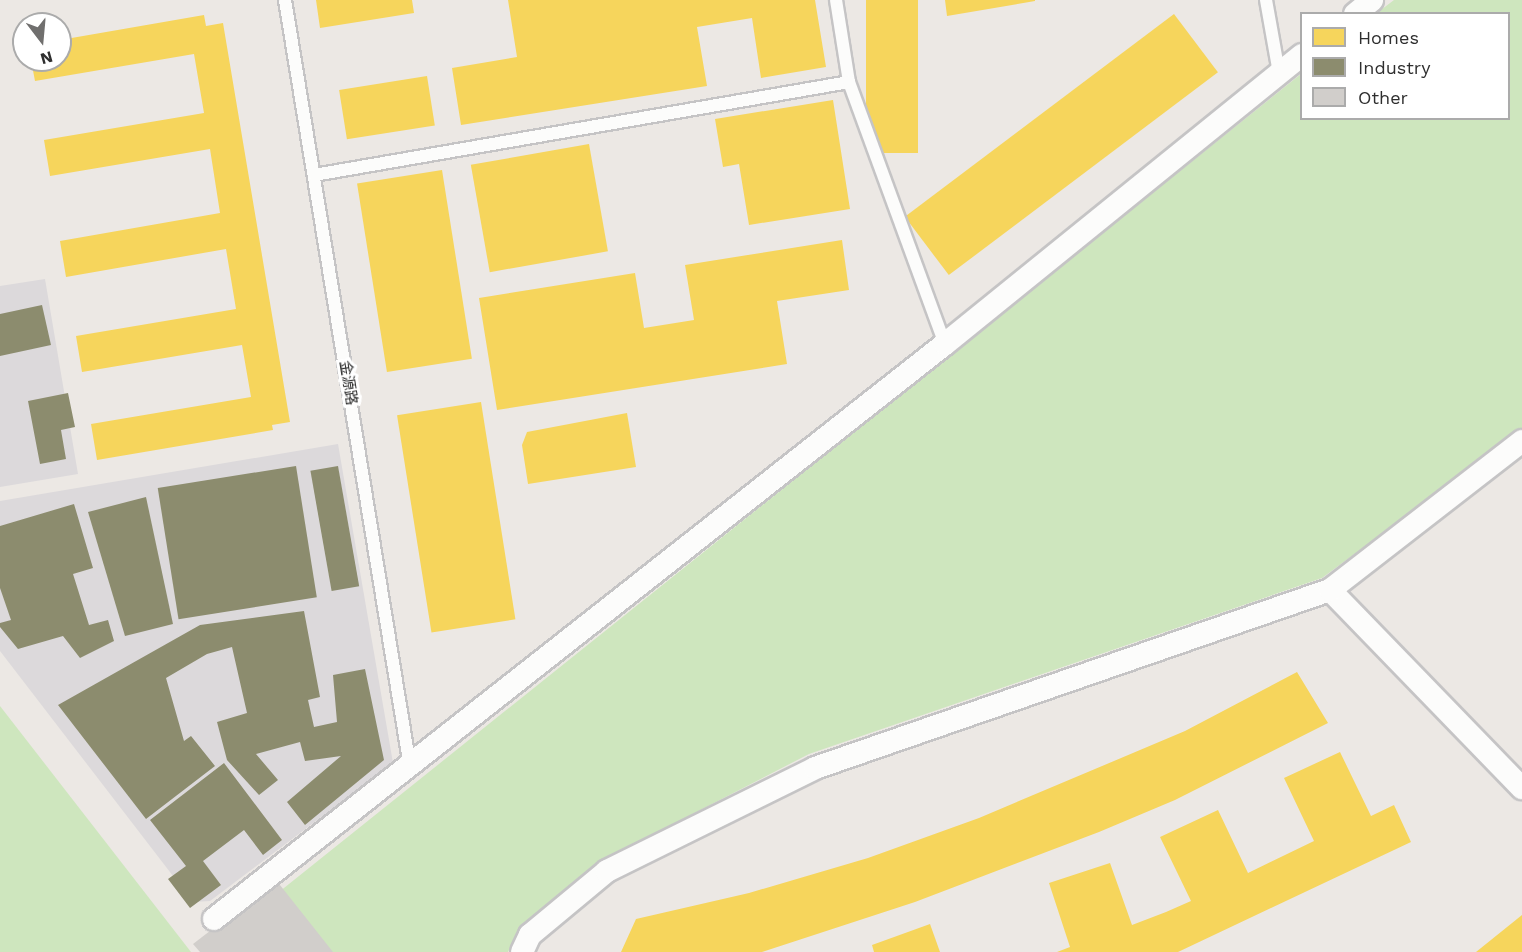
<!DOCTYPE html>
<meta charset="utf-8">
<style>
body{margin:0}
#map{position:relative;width:1522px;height:952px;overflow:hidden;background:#ece8e4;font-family:"Work Sans","Noto Sans SC",sans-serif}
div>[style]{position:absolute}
.industrial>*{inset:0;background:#dcd9db}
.green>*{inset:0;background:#cee6be}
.homes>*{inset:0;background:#f6d55c;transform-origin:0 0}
.industry>*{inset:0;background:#8c8c6e;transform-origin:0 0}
.building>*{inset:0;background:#d1cecb}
.roads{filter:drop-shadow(2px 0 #c5c4c5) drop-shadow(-2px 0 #c5c4c5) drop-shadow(0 2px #c5c4c5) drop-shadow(0 -2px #c5c4c5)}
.service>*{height:12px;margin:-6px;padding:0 6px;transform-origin:6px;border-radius:6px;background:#fcfcfb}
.minor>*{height:22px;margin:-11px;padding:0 11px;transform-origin:11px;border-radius:11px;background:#fcfcfb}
span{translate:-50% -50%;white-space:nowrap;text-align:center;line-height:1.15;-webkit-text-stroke:6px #fff;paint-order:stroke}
.street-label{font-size:15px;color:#2e2e2e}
.legend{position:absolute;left:1300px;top:12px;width:210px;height:108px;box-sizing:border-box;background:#fff;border:2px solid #ababab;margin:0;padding:8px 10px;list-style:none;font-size:18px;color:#2e2e2e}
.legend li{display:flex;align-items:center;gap:12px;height:30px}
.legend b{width:30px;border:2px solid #ababab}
.north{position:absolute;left:12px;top:12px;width:60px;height:60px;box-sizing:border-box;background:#fff;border:2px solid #ababab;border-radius:50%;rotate:164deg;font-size:16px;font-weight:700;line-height:24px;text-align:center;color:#2e2e2e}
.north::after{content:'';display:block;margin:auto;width:21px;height:27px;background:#706f6e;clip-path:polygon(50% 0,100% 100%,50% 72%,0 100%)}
</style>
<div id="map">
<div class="industrial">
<i style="clip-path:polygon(45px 279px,78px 474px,0 487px,0 286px)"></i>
<i style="clip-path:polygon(338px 444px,393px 763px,210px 901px,193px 902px,0 651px,0 501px)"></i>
</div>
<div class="green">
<i style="clip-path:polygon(1394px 0,1522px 0,1522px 430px,1322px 578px,809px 754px,601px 861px,520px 926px,508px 952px,290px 952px,249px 916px,1301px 74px,1302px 118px,1508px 118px,1508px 14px,1377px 13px)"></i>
<i style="clip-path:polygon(0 706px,191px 952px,0 952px)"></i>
</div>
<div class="homes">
<i style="clip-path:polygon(316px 0,412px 0,414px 13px,320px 28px)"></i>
<i style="clip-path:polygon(508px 0,815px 0,826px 67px,761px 78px,752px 18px,697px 27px,707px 86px,461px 125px,452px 68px,517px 57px)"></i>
<i style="left:866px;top:0;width:52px;height:153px"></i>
<i style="clip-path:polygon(945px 0,1035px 0,1035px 1px,947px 16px)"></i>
<i style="left:1174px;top:14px;width:73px;height:337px;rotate:53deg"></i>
<i style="clip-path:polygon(204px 15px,206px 26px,223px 23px,290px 422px,272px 425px,273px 430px,97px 460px,91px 424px,251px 397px,242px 345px,82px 372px,76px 336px,236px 309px,226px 249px,66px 277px,60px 241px,220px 213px,210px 149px,50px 176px,44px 140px,204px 113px,194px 54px,35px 81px,31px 60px,60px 60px,60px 40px)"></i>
<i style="left:427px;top:76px;width:50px;height:89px;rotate:81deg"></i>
<i style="clip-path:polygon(833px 100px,850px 209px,749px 225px,739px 164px,723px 167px,715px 119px)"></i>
<i style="left:589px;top:144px;width:109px;height:120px;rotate:80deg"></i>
<i style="left:442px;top:170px;width:191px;height:86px;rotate:81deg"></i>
<i style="clip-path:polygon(842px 240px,849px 290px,777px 301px,787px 364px,497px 410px,479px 298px,635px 273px,644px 328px,694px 320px,685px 265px)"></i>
<i style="left:481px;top:402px;width:220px;height:85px;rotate:81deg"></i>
<i style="clip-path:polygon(627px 413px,636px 467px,528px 484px,522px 445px,527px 432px)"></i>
<i style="clip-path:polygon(1297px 672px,1328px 723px,1175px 800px,1099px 832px,915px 902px,762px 952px,621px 952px,636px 919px,749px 893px,868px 858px,979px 818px,1185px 731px)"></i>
<i style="clip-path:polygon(1340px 752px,1371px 816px,1394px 805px,1411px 842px,1178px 952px,1057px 952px,1070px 947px,1049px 883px,1110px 863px,1132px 925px,1166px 912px,1191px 901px,1160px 837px,1218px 810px,1248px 873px,1314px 841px,1284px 778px)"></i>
<i style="clip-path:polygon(1522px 915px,1522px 952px,1476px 952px)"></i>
<i style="clip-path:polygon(930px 924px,940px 952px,874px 952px,872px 945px)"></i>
</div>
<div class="industry">
<i style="clip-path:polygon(42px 305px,51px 345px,0 356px,0 314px)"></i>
<i style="clip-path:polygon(68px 393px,75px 427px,61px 430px,66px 459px,40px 464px,28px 401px)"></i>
<i style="left:296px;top:466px;width:133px;height:140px;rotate:81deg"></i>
<i style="left:338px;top:466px;width:122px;height:28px;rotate:80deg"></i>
<i style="clip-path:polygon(146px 497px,173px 624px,125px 636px,88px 512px)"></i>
<i style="clip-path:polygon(74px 504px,93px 568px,73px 574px,89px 625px,108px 620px,114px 641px,80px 658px,63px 636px,18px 649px,0 627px,0 623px,11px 620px,0 588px,0 526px)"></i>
<i style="clip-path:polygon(304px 611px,320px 697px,308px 700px,314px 727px,337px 722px,333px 675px,365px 669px,384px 760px,305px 825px,287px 802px,341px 756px,305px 761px,300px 742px,256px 754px,278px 780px,259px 795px,227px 760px,217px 722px,247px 713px,232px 647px,207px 654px,166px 678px,184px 741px,191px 736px,215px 766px,146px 819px,58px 705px,200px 625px)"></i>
<i style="clip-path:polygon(224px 763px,282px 840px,263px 855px,244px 830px,203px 861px,221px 885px,190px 908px,168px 879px,186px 866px,150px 820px)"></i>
</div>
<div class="building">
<i style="clip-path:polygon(276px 880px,333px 952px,200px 952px,193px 944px)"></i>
</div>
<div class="roads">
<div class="service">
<i style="left:285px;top:0;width:777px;rotate:80.74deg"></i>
<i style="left:836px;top:0;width:83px;rotate:81deg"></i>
<i style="left:1266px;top:0;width:74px;rotate:79.9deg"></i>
<i style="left:314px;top:175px;width:543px;rotate:-9.86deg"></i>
<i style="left:849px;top:82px;width:279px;rotate:69.9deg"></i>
</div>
<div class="minor">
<i style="left:1355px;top:14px;width:22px;rotate:-39deg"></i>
<i style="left:1330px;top:590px;width:276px;rotate:45.9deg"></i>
<i style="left:214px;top:919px;width:930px;rotate:-38.19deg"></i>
<i style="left:945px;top:344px;width:459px;rotate:-39deg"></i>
<i style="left:522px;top:952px;width:19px;rotate:-65deg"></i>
<i style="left:530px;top:935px;width:100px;rotate:-39.7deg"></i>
<i style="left:607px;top:871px;width:232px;rotate:-26.3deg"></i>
<i style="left:815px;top:768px;width:545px;rotate:-19.07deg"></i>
<i style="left:1330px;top:590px;width:243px;rotate:-37.8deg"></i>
</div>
</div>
<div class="street-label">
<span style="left:348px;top:383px;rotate:81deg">金源路</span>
</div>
<ul class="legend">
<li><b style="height:16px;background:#f6d55c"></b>Homes</li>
<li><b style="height:16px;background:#8c8c6e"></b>Industry</li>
<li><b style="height:16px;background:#d1cecb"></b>Other</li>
</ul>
<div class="north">N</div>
</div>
